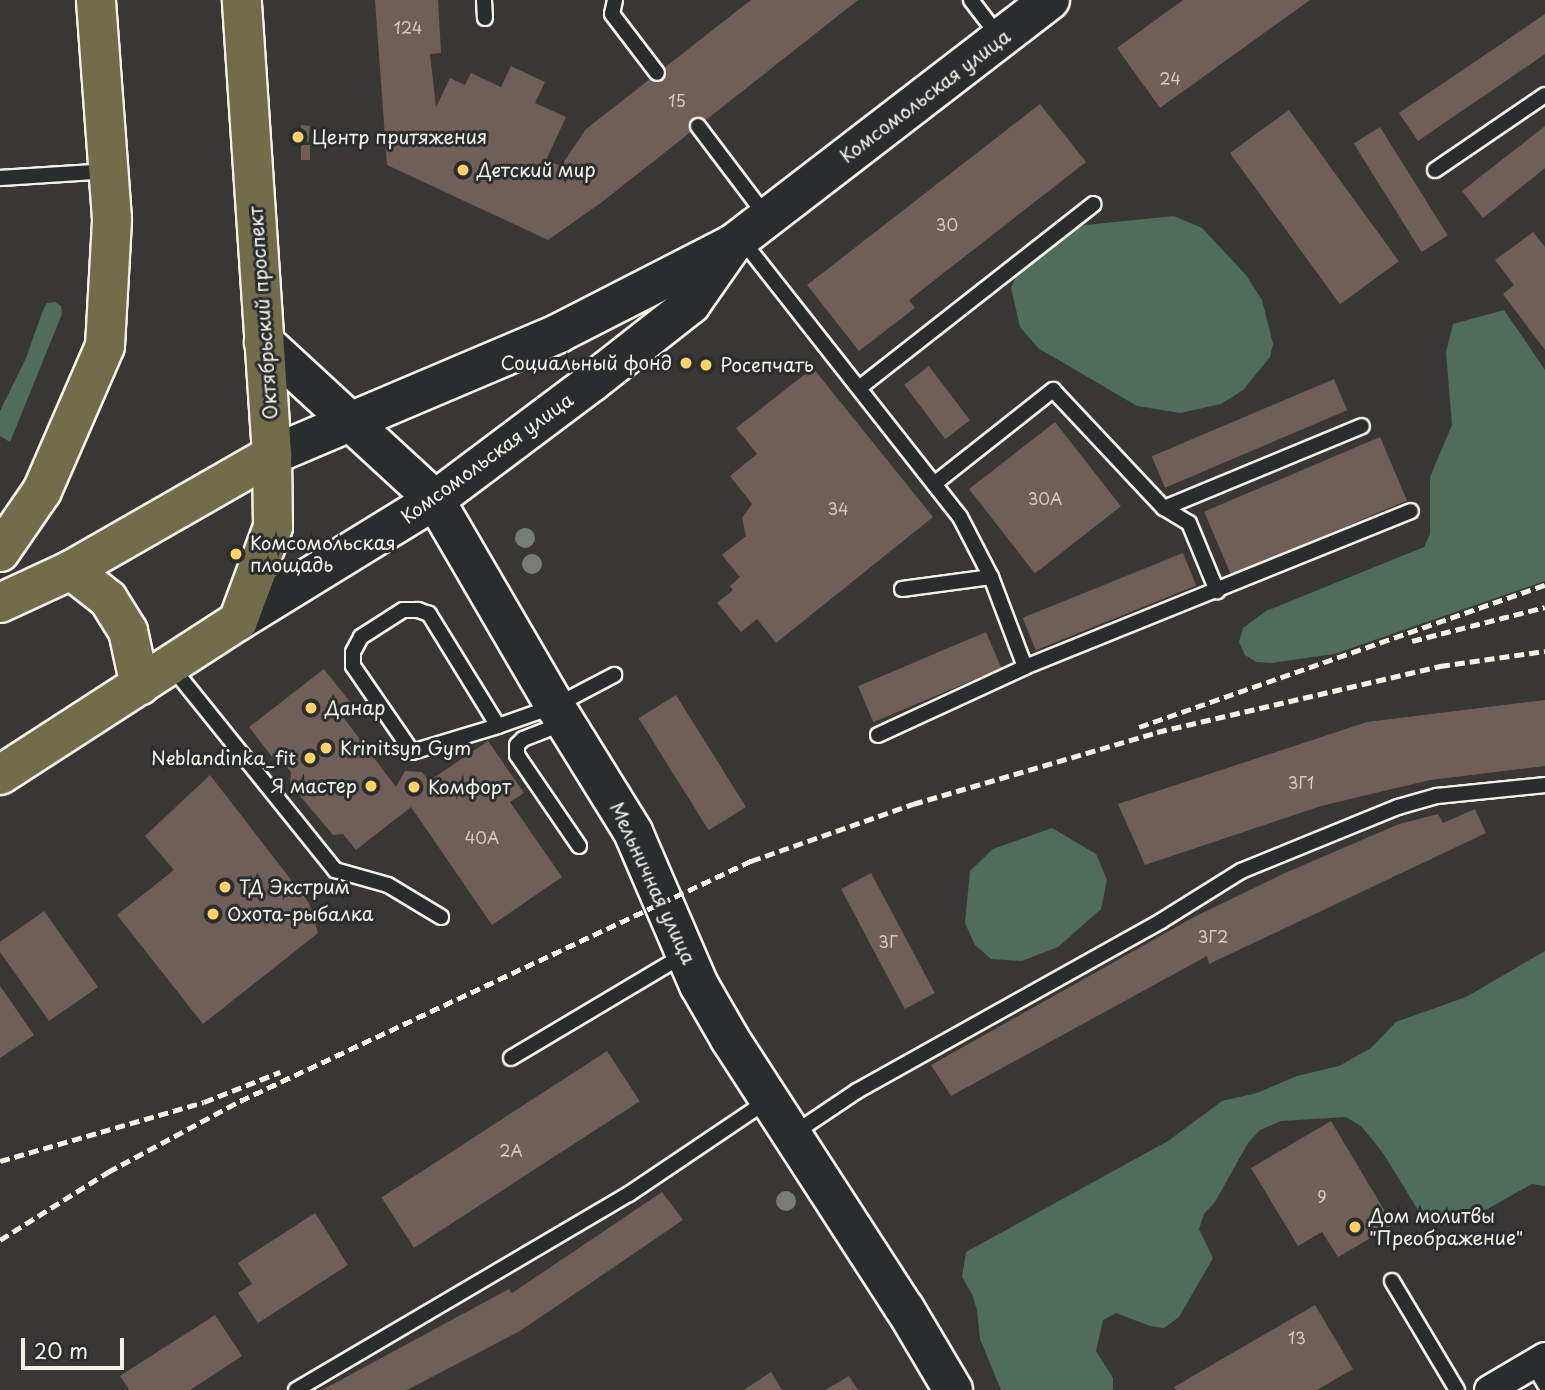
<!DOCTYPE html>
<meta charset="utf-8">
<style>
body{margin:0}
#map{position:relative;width:1545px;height:1390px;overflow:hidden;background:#383736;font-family:"Playpen Sans",sans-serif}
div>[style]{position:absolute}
.green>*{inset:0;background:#506c5c}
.building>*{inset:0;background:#705e58;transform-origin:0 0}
.roads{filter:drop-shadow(2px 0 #f4f1e8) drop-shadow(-2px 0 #f4f1e8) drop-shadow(0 2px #f4f1e8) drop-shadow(0 -2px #f4f1e8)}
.service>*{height:14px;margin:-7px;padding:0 7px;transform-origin:7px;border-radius:7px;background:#2a2d2e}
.minor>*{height:28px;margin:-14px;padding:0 14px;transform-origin:14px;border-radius:14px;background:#2a2d2e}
.secondary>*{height:38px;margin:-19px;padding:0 19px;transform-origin:19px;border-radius:19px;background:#2a2d2e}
.primary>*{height:38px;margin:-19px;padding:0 19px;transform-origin:19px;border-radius:19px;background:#716d4b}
.rail>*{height:5px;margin-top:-2.5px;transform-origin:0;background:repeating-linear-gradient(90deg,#f4f1e8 0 10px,transparent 0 15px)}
.trees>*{width:20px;height:20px;margin:-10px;border-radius:50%;background:#777c75}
.dots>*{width:19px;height:19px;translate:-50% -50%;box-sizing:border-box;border:4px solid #2a2d2e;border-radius:50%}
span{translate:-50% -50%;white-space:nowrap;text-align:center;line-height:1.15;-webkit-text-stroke:6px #2a2d2e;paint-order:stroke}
.number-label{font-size:16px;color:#d3ccc4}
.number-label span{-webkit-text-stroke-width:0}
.street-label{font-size:19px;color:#f4f1e8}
.poi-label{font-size:19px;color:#f4f1e8}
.left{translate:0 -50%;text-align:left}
.right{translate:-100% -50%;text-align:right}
.scale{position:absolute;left:21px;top:1338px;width:103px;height:32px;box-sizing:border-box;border:4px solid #f4f1e8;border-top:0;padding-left:9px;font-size:21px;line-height:24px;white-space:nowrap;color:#f4f1e8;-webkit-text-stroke:5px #2a2d2e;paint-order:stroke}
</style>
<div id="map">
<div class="green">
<i style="clip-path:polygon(1174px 216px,1202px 228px,1246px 275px,1262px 300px,1273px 344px,1270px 357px,1243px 390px,1221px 404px,1180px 413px,1137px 406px,1038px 348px,1020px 327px,1011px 288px,1023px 260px,1075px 226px)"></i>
<i style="clip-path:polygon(55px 302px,61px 306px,62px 314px,10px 442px,0 436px,0 411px,26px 358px,43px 310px,47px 303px)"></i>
<i style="clip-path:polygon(1504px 310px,1545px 370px,1545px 581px,1334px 654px,1271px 663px,1256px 662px,1245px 655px,1239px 642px,1243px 628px,1266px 611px,1424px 547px,1430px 534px,1430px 477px,1452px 425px,1446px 352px,1453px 324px)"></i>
<i style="clip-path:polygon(1052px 828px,1096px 854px,1107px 880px,1101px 909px,1058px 947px,1022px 961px,991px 959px,975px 945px,965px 923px,970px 871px,993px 849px)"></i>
<i style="clip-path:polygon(1545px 951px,1545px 1186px,1532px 1184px,1459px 1225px,1445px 1225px,1430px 1215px,1421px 1215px,1383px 1153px,1362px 1127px,1346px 1117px,1281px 1121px,1260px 1130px,1248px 1143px,1215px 1202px,1204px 1214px,1199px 1229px,1213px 1258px,1179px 1317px,1164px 1328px,1150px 1326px,1116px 1313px,1103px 1320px,1096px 1351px,1113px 1378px,1113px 1390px,1001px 1390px,980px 1339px,977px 1310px,972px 1294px,962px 1277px,966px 1252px,1168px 1141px,1222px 1101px,1257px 1093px,1297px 1076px,1339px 1066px,1371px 1048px,1396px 1022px,1466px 997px)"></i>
</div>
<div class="building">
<i style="clip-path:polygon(375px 0,438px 0,441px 53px,430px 54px,436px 107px,450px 78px,465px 85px,471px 73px,501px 87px,511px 66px,545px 82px,535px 103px,566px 117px,546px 160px,561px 166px,586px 129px,751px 0,858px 0,602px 202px,548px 240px,387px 165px)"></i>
<i style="clip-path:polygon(1183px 0,1310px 0,1160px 108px,1117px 48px)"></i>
<i style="clip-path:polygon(1545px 14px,1545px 54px,1418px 141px,1399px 113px)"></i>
<i style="clip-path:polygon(1040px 104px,1086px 162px,909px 300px,915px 308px,859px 351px,807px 285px)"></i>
<i style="left:1289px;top:110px;width:187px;height:73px;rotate:54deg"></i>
<i style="left:301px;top:125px;width:9px;height:16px;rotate:6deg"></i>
<i style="clip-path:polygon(1545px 126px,1545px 168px,1483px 218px,1462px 191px)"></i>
<i style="left:1380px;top:127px;width:128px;height:31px;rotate:58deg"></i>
<i style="left:301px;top:145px;width:9px;height:15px"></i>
<i style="clip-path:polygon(1533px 232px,1545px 247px,1545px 350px,1503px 294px,1514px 285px,1495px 260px)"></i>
<i style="left:929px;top:366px;width:68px;height:31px;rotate:53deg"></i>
<i style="clip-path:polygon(813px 368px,933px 517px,776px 643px,757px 619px,741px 632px,717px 603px,733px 590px,730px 586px,740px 577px,722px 555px,746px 536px,742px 518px,752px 504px,730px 476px,757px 454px,736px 428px)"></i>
<i style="left:1334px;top:379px;width:34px;height:198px;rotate:67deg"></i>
<i style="left:1055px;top:422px;width:107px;height:109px;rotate:52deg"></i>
<i style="left:1380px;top:437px;width:69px;height:191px;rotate:67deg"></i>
<i style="left:1183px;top:553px;width:35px;height:173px;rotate:68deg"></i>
<i style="left:986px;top:632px;width:39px;height:139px;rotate:67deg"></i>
<i style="clip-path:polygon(324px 669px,354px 707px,343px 717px,396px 787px,405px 771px,422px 772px,429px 781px,488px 741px,524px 793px,510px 802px,562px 877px,492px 925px,411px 807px,356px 850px,343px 834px,333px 835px,290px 784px,291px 772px,284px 763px,279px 766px,249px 727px)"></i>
<i style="left:676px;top:695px;width:132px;height:44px;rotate:58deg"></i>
<i style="clip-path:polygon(1545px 700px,1545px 766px,1430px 780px,1321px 806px,1145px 865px,1118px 804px,1367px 722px)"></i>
<i style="clip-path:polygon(210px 775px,309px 903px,318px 933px,203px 1024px,117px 915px,174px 870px,145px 836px)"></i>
<i style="clip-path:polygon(1475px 809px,1486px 833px,1209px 964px,1207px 956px,951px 1096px,931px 1065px,1194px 917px,1285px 873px,1399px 824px,1438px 814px,1443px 823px)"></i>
<i style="left:871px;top:873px;width:136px;height:34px;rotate:62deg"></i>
<i style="clip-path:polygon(44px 911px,98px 987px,49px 1021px,0 952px,0 942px)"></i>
<i style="clip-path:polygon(0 986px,34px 1035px,0 1058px)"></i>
<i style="left:607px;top:1051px;width:60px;height:269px;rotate:57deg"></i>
<i style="clip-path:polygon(1331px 1121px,1393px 1225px,1338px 1257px,1322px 1232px,1298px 1246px,1251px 1168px)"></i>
<i style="clip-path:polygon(662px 1192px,683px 1220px,520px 1331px,407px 1390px,322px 1390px,509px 1289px,512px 1293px)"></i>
<i style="clip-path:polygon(315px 1213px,348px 1265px,258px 1323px,238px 1293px,252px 1284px,238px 1263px)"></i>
<i style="clip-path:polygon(1315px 1305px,1353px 1369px,1317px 1390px,1176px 1390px,1174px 1387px)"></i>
<i style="clip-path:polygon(215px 1315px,242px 1356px,190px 1390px,129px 1390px,120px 1376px)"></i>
<i style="clip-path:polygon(771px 1372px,782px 1390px,744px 1390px)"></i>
<i style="clip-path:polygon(849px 1376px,858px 1390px,825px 1390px)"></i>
</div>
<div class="roads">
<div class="service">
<i style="left:484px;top:0;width:18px;rotate:87deg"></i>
<i style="left:615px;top:0;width:14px;rotate:102deg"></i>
<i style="left:612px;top:14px;width:74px;rotate:52.7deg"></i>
<i style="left:971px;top:0;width:48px;rotate:52.7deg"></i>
<i style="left:698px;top:126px;width:113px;rotate:52.9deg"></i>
<i style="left:1435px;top:170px;width:133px;rotate:-34.3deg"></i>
<i style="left:0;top:178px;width:107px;rotate:-3.7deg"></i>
<i style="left:742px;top:240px;width:352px;rotate:51.8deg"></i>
<i style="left:960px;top:517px;width:68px;rotate:62.7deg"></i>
<i style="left:991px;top:577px;width:96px;rotate:69.3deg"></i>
<i style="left:859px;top:388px;width:298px;rotate:-38.1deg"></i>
<i style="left:934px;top:484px;width:152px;rotate:-38.3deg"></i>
<i style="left:1053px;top:390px;width:162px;rotate:46.8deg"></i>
<i style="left:1164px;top:508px;width:29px;rotate:31deg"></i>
<i style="left:1189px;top:523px;width:74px;rotate:67.6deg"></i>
<i style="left:1164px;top:508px;width:214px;rotate:-22.5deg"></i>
<i style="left:902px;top:589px;width:90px;rotate:-7.7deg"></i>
<i style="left:171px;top:666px;width:262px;rotate:51.2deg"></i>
<i style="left:335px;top:870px;width:55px;rotate:15.8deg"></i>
<i style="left:388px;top:885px;width:62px;rotate:31.1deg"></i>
<i style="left:564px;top:723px;width:44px;rotate:158.7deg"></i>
<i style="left:523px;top:739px;width:8px;rotate:135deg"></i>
<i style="left:517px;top:745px;width:10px;rotate:90deg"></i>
<i style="left:517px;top:755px;width:110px;rotate:55.7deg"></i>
<i style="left:498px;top:726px;width:132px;rotate:-121.6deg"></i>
<i style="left:429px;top:614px;width:12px;rotate:-160deg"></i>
<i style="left:418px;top:610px;width:15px;rotate:180deg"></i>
<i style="left:403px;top:610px;width:50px;rotate:147.3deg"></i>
<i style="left:361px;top:637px;width:17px;rotate:118deg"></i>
<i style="left:353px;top:652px;width:14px;rotate:90deg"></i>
<i style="left:353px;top:666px;width:104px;rotate:55.5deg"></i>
<i style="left:412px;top:752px;width:90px;rotate:-16.8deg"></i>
<i style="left:498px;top:726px;width:60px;rotate:-19.3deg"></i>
<i style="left:555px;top:706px;width:67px;rotate:-27.7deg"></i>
<i style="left:878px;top:735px;width:162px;rotate:-24.8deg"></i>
<i style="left:1025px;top:667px;width:416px;rotate:-22deg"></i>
<i style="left:511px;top:1058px;width:201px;rotate:-30.8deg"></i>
<i style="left:793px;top:1134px;width:77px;rotate:-33.9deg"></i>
<i style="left:857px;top:1091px;width:348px;rotate:-29.2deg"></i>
<i style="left:1161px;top:921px;width:94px;rotate:-32deg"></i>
<i style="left:1241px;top:871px;width:170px;rotate:-22.2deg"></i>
<i style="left:1398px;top:807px;width:41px;rotate:-15.8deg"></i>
<i style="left:1437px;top:796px;width:109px;rotate:-5.8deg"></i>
<i style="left:1392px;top:1281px;width:127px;rotate:59.2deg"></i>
<i style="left:1533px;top:1364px;width:24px;rotate:60deg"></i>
<i style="left:296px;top:1390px;width:386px;rotate:-30.5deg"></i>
<i style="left:629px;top:1194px;width:166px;rotate:-34deg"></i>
</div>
<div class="minor">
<i style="left:1489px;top:1390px;width:65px;rotate:-30.5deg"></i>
</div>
<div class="secondary">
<i style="left:264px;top:342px;width:233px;rotate:42.7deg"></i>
<i style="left:435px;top:500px;width:238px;rotate:59.8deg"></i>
<i style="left:555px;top:706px;width:148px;rotate:58.2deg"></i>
<i style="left:633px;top:832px;width:167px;rotate:66.7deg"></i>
<i style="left:699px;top:985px;width:62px;rotate:60.1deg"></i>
<i style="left:730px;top:1039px;width:322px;rotate:57.1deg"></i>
<i style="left:905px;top:1309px;width:94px;rotate:59.3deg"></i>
<i style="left:272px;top:455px;width:312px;rotate:-23deg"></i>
<i style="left:559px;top:333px;width:195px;rotate:-27.1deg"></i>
<i style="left:733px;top:244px;width:400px;rotate:-37.6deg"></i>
<i style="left:238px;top:621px;width:231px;rotate:-31.6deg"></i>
<i style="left:435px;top:500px;width:196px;rotate:-36.9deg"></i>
<i style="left:592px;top:382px;width:126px;rotate:-38.2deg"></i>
<i style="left:691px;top:304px;width:68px;rotate:-55.1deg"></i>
</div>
<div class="primary">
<i style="left:0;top:552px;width:74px;rotate:-55.5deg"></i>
<i style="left:42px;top:491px;width:158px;rotate:-66.5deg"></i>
<i style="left:105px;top:346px;width:127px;rotate:-86.8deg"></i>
<i style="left:112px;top:219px;width:220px;rotate:-94.2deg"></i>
<i style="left:71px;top:570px;width:47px;rotate:38.1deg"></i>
<i style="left:108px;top:599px;width:38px;rotate:58deg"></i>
<i style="left:128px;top:631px;width:56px;rotate:77.7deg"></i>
<i style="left:0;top:603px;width:78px;rotate:-24.9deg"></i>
<i style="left:71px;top:570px;width:232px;rotate:-29.8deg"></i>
<i style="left:0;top:775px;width:283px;rotate:-32.9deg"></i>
<i style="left:238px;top:621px;width:100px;rotate:-69.6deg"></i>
<i style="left:273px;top:527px;width:72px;rotate:-90.8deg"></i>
<i style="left:272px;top:455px;width:456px;rotate:-93.8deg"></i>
</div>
</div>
<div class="rail">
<i style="left:1412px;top:641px;width:137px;rotate:-14.3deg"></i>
<i style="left:1139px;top:727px;width:430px;rotate:-19.3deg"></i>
<i style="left:0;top:1161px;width:212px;rotate:-16.1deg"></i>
<i style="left:204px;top:1102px;width:82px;rotate:-21.5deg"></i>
<i style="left:0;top:1240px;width:128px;rotate:-32.2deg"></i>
<i style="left:108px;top:1172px;width:150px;rotate:-28.3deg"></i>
<i style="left:240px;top:1101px;width:565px;rotate:-25.16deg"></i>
<i style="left:751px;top:861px;width:172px;rotate:-19.4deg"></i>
<i style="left:913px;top:804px;width:254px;rotate:-16.4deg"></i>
<i style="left:1157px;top:732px;width:291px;rotate:-13.1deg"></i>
<i style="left:1440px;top:666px;width:106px;rotate:-8.1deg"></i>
</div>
<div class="trees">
<i style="left:525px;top:538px"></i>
<i style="left:532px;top:564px"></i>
<i style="left:786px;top:1201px"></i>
</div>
<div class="dots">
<i style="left:298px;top:137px;background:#ffd166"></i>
<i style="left:463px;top:170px;background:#ffd166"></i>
<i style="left:686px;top:363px;background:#ffd166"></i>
<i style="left:706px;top:365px;background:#ffd166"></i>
<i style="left:236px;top:554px;background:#ffd166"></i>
<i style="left:311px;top:708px;background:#ffd166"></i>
<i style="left:326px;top:748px;background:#ffd166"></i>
<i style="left:310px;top:758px;background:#ffd166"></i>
<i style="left:371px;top:786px;background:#ffd166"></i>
<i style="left:414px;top:787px;background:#ffd166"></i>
<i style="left:225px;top:887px;background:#ffd166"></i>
<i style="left:213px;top:914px;background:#ffd166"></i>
<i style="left:1355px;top:1227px;background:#ffd166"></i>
</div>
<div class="number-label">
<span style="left:408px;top:27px">124</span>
<span style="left:1170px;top:78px">24</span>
<span style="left:677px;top:100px">15</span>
<span style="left:947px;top:224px">30</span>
<span style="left:1045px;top:498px">30А</span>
<span style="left:838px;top:508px">34</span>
<span style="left:1301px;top:782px">3Г1</span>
<span style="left:482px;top:837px">40А</span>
<span style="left:1213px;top:936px">3Г2</span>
<span style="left:888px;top:941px">3Г</span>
<span style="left:511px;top:1150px">2А</span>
<span style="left:1322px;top:1196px">9</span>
<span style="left:1297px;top:1337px">13</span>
</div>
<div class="street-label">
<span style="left:925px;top:96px;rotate:-37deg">Комсомольская улица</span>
<span style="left:263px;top:313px;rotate:-94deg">Октябрьский проспект</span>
<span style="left:487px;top:458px;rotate:-36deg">Комсомольская улица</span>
<span style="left:653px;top:883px;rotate:65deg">Мельничная улица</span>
</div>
<div class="poi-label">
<span class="left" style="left:312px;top:137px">Центр притяжения</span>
<span class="left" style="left:477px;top:170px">Детский мир</span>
<span class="right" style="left:672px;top:363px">Социальный фонд</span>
<span class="left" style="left:720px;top:365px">Росепчать</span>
<span class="left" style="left:250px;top:554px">Комсомольская<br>площадь</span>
<span class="left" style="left:325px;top:708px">Данар</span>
<span class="left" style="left:340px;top:748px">Krinitsyn Gym</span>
<span class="right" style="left:296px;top:758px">Neblandinka_fit</span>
<span class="right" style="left:357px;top:786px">Я мастер</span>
<span class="left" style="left:428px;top:787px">Комфорт</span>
<span class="left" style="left:239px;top:887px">ТД Экстрим</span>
<span class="left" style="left:227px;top:914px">Охота-рыбалка</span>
<span class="left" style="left:1369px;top:1227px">Дом молитвы<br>"Преображение"</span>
</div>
<div class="scale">20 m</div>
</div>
